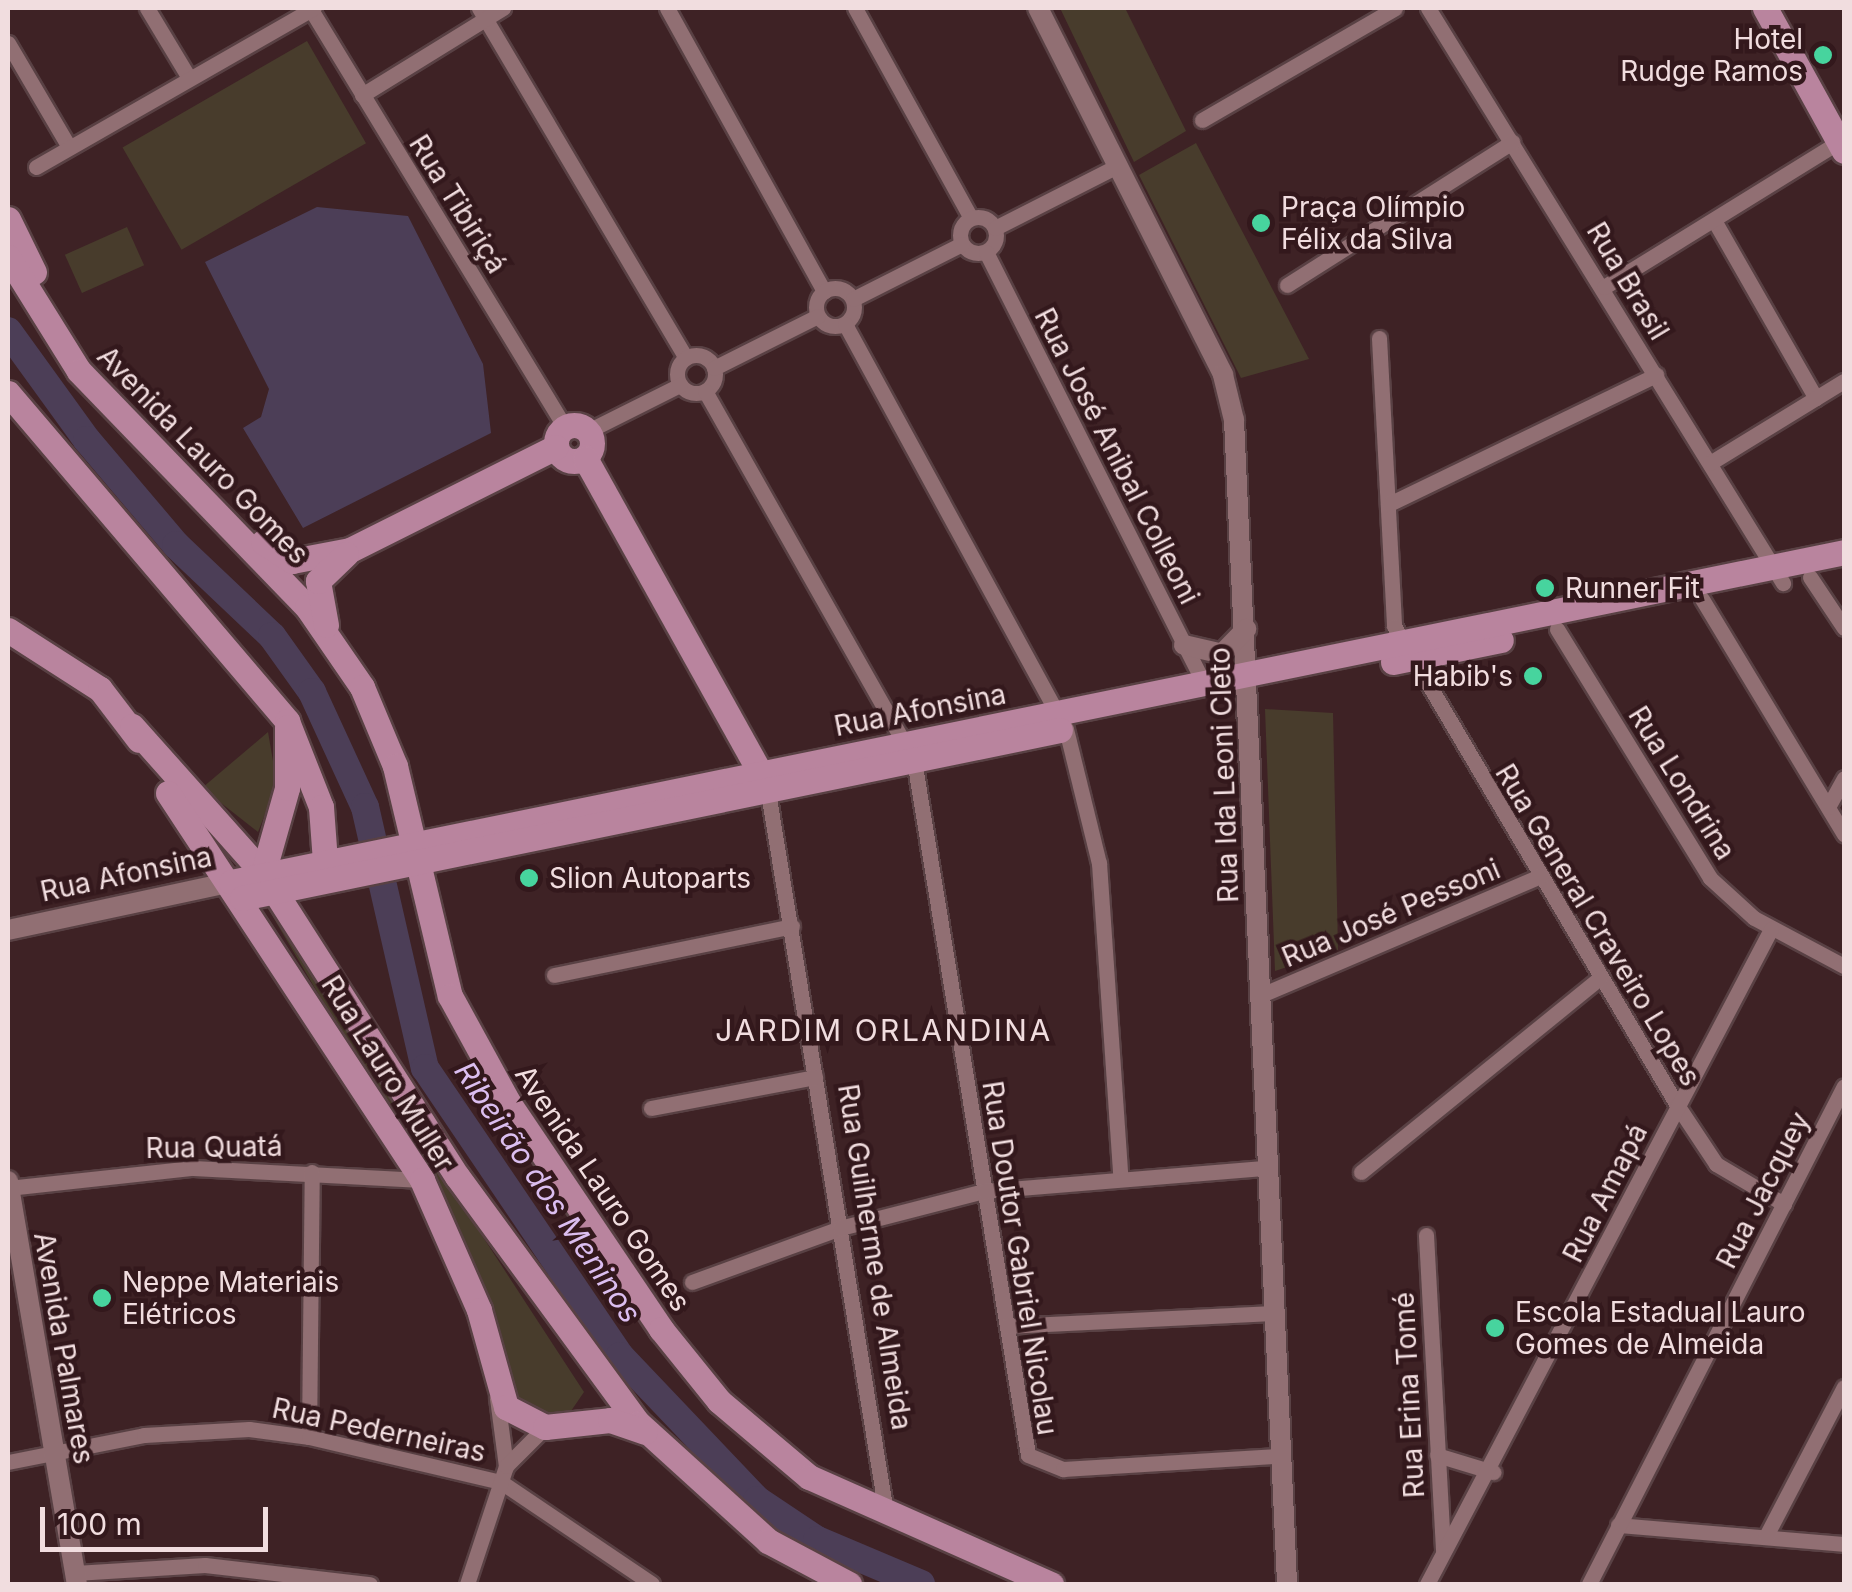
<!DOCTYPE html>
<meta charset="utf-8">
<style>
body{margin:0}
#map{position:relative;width:1852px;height:1592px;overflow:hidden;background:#3e2225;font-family:Inter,sans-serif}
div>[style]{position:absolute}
.green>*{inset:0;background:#483c2c;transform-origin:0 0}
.water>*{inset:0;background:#4c3e57}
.river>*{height:28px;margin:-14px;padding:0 14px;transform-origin:14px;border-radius:14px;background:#4c3e57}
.roads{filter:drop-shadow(2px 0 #594144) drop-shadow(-2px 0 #594144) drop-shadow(0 2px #594144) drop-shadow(0 -2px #594144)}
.minor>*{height:15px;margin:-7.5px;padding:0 7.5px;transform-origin:7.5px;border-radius:7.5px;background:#916f73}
.minor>.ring{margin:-7.5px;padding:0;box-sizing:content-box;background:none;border:15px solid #916f73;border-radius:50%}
.tertiary>*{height:20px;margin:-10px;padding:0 10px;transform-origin:10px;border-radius:10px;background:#916f73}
.primary>*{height:25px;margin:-12.5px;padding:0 12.5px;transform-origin:12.5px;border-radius:12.5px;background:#b9849e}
.primary>.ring{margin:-12.5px;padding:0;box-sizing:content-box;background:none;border:25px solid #b9849e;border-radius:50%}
.dots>*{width:28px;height:28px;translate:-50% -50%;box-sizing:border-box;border:5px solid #33181c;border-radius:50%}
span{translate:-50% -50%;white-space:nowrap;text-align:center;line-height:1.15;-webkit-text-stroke:9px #33181c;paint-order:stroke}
.poi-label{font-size:28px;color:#f1dddf}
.right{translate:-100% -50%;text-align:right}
.left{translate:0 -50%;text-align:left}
.street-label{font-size:28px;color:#f1dddf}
.neighbourhood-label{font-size:30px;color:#f1dddf;letter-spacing:2.5px}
.water-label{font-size:30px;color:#dbbef0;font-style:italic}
.frame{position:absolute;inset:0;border:10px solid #f1dddf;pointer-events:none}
.scale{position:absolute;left:40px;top:1507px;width:228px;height:45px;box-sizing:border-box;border:5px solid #f1dddf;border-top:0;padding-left:12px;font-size:30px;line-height:35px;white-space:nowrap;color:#f1dddf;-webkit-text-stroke:8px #33181c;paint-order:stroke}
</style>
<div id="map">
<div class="green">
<i style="clip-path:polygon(1060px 8px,1125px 8px,1186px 131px,1134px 162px)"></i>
<i style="left:307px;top:41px;width:118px;height:213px;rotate:60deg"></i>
<i style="clip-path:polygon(1196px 143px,1297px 336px,1309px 359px,1241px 378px,1139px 175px)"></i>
<i style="left:127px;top:227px;width:42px;height:68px;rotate:66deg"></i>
<i style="clip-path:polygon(1265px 709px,1333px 713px,1338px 950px,1275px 971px)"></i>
<i style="clip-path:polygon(268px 732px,277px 784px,258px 832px,202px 788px)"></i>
<i style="clip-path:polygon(260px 895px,584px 1392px,571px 1411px,544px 1420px,510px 1404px,488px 1301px,463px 1239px)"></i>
</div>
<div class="water">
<i style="clip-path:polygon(317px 207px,408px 216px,483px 364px,491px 433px,303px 528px,243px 428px,261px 417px,269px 389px,205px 262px)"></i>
</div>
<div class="river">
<i style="left:8px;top:331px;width:135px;rotate:54.1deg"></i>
<i style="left:87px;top:440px;width:138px;rotate:49.7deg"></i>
<i style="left:176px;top:545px;width:132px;rotate:43.5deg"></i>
<i style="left:272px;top:636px;width:69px;rotate:54.5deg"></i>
<i style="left:312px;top:692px;width:127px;rotate:65.3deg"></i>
<i style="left:365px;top:807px;width:268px;rotate:77.1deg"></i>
<i style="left:425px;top:1068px;width:348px;rotate:55.9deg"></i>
<i style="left:620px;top:1356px;width:199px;rotate:46.4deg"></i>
<i style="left:757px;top:1500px;width:72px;rotate:33.7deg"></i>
<i style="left:817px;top:1540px;width:113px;rotate:22.9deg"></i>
</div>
<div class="roads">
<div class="minor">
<i style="left:147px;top:8px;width:82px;rotate:59deg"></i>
<i style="left:310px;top:8px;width:490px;rotate:58.7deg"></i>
<i style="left:479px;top:8px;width:405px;rotate:59.4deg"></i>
<i style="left:667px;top:8px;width:324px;rotate:61deg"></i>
<i style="left:855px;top:8px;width:240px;rotate:61.1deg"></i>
<i style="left:1428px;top:8px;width:676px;rotate:58.31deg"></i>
<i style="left:8px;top:43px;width:121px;rotate:59.6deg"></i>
<i style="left:362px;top:95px;width:166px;rotate:-31.7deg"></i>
<i style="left:1202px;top:120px;width:223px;rotate:-30.1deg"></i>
<i style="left:36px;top:167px;width:320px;rotate:-29.8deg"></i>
<i class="ring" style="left:960px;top:217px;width:21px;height:21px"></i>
<i style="left:1715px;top:222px;width:203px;rotate:60.2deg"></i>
<i style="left:995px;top:228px;width:137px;rotate:-26.9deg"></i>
<i style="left:986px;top:252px;width:483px;rotate:63.2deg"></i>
<i style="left:1287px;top:285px;width:267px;rotate:-32.4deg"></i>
<i style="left:1604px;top:287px;width:276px;rotate:-31.7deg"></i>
<i class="ring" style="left:816px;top:288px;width:23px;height:23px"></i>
<i style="left:853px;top:299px;width:122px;rotate:-26.8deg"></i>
<i style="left:845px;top:324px;width:461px;rotate:61.4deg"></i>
<i style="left:1066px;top:729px;width:138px;rotate:76.2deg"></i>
<i style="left:1099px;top:863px;width:311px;rotate:86.1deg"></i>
<i style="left:1379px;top:338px;width:288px;rotate:87deg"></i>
<i style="left:1394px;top:626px;width:556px;rotate:59.42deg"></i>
<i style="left:1677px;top:1105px;width:71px;rotate:56.5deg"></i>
<i style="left:1716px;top:1164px;width:79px;rotate:30.5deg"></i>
<i class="ring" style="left:677px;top:355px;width:23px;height:23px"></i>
<i style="left:714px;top:368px;width:116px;rotate:-26.6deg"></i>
<i style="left:705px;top:391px;width:424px;rotate:60.5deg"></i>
<i style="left:914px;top:760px;width:704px;rotate:80.68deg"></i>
<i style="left:1028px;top:1455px;width:38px;rotate:22deg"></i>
<i style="left:1063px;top:1469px;width:215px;rotate:-3.5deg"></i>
<i style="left:588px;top:431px;width:103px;rotate:-26.6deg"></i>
<i style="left:1710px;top:463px;width:157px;rotate:-31.5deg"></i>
<i style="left:1389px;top:504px;width:297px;rotate:-25.8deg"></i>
<i style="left:1810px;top:577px;width:61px;rotate:56.3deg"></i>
<i style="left:1702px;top:599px;width:275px;rotate:58.9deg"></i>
<i style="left:1557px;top:629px;width:292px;rotate:58.4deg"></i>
<i style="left:1710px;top:878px;width:59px;rotate:42.3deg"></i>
<i style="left:1754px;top:918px;width:102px;rotate:28.1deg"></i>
<i style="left:767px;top:786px;width:737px;rotate:80.7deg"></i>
<i style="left:1828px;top:807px;width:33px;rotate:-61deg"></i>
<i style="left:554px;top:975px;width:243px;rotate:-11.6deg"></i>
<i style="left:1259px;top:996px;width:306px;rotate:-23.1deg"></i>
<i style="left:651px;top:1108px;width:167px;rotate:-10.7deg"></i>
<i style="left:1361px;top:1172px;width:308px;rotate:-39.1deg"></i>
<i style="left:8px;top:1188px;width:186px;rotate:-6.2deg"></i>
<i style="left:193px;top:1168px;width:229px;rotate:3deg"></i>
<i style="left:1426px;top:1235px;width:316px;rotate:86.9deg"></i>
<i style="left:692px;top:1282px;width:158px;rotate:-20deg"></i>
<i style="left:840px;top:1228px;width:149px;rotate:-14.4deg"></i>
<i style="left:984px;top:1191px;width:282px;rotate:-4.7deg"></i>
<i style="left:1007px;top:1326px;width:264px;rotate:-2.8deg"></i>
<i style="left:497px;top:1398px;width:69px;rotate:82.5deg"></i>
<i style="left:309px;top:1437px;width:265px;rotate:-89.4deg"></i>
<i style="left:1437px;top:1455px;width:59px;rotate:16.9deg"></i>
<i style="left:8px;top:1462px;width:139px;rotate:-11.2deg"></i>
<i style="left:144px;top:1435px;width:105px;rotate:-3.3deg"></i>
<i style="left:249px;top:1429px;width:61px;rotate:7.6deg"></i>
<i style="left:309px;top:1437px;width:197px;rotate:13.2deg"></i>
<i style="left:501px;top:1482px;width:182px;rotate:34deg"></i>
<i style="left:1618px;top:1525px;width:227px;rotate:4.8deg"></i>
<i style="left:1766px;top:1536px;width:168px;rotate:-62.4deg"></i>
<i style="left:75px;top:1573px;width:130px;rotate:-3.5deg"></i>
<i style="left:205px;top:1565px;width:166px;rotate:6.6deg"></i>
<i style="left:467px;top:1584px;width:124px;rotate:-71.7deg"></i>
<i style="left:506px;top:1466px;width:55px;rotate:-45deg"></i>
<i style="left:1427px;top:1584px;width:740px;rotate:-62.29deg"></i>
<i style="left:1589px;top:1584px;width:559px;rotate:-62.89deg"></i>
</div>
<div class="tertiary">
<i style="left:1038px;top:8px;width:411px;rotate:63.2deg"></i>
<i style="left:1223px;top:375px;width:46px;rotate:76.3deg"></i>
<i style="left:1234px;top:420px;width:1165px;rotate:87.39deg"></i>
<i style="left:1184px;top:645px;width:39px;rotate:13deg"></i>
<i style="left:1222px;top:654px;width:35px;rotate:-46deg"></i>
<i style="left:8px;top:930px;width:228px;rotate:-12.1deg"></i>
<i style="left:8px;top:1181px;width:409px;rotate:80.3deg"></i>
</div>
<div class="primary">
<i style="left:1765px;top:8px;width:163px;rotate:61.1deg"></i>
<i style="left:8px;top:219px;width:59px;rotate:63.9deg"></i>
<i style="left:8px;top:257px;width:134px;rotate:58.1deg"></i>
<i style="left:79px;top:371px;width:328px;rotate:46deg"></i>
<i style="left:307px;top:607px;width:97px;rotate:55.5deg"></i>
<i style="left:362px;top:687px;width:86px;rotate:67.3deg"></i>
<i style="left:395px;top:766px;width:236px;rotate:76.6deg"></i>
<i style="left:450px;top:996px;width:121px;rotate:61.3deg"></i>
<i style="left:508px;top:1102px;width:274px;rotate:56deg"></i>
<i style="left:661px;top:1329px;width:92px;rotate:51.1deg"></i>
<i style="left:719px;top:1401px;width:118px;rotate:40.2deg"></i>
<i style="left:809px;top:1477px;width:265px;rotate:23.9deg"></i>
<i style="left:8px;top:393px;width:431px;rotate:49.6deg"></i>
<i style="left:287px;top:721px;width:92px;rotate:68.4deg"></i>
<i style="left:321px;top:807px;width:54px;rotate:85.8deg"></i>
<i class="ring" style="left:556px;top:425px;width:11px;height:11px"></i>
<i style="left:585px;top:458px;width:360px;rotate:60.9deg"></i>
<i style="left:263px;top:542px;width:35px;rotate:33deg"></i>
<i style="left:292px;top:561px;width:59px;rotate:-10.7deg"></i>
<i style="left:350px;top:550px;width:230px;rotate:-26.6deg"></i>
<i style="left:326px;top:625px;width:45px;rotate:-100.3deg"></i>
<i style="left:318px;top:581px;width:39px;rotate:-44deg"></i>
<i style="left:8px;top:630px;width:109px;rotate:32.7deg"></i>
<i style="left:100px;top:689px;width:64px;rotate:52.6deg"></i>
<i style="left:1393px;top:662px;width:110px;rotate:-11.5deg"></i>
<i style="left:132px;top:726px;width:197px;rotate:48.3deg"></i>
<i style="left:263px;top:873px;width:360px;rotate:57.4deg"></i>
<i style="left:457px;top:1176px;width:306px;rotate:53.8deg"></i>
<i style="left:638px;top:1423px;width:176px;rotate:42.2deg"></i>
<i style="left:768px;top:1541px;width:92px;rotate:28deg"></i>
<i style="left:168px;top:793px;width:463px;rotate:56.7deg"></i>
<i style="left:422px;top:1180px;width:142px;rotate:66.3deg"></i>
<i style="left:479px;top:1310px;width:101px;rotate:74.4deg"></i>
<i style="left:506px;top:1407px;width:44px;rotate:27.1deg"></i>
<i style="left:545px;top:1427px;width:65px;rotate:-6.1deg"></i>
<i style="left:610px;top:1420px;width:37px;rotate:19deg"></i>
<i style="left:263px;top:873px;width:88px;rotate:-74.2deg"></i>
<i style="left:287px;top:788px;width:61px;rotate:-90deg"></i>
<i style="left:231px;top:882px;width:1646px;rotate:-11.56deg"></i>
<i style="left:242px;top:898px;width:835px;rotate:-11.61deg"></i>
</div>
</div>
<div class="dots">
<i style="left:1823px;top:55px;background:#47d49e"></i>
<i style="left:1261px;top:223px;background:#47d49e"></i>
<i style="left:1545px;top:588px;background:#47d49e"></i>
<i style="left:1533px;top:676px;background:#47d49e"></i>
<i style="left:529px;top:878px;background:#47d49e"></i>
<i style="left:102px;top:1298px;background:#47d49e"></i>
<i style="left:1495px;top:1328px;background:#47d49e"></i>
</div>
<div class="poi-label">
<span class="right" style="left:1803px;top:55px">Hotel<br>Rudge Ramos</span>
<span class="left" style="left:1281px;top:223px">Praça Olímpio<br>Félix da Silva</span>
<span class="left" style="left:1565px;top:588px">Runner Fit</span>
<span class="right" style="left:1513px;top:676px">Habib's</span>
<span class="left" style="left:549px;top:878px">Slion Autoparts</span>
<span class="left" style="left:122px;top:1298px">Neppe Materiais<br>Elétricos</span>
<span class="left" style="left:1515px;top:1328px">Escola Estadual Lauro<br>Gomes de Almeida</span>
</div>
<div class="street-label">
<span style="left:458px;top:204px;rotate:58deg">Rua Tibiriçá</span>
<span style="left:1628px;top:281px;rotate:59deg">Rua Brasil</span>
<span style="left:203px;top:455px;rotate:46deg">Avenida Lauro Gomes</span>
<span style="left:1117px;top:456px;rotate:63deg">Rua José Anibal Colleoni</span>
<span style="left:920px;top:710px;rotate:-11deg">Rua Afonsina</span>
<span style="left:1224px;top:775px;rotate:-92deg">Rua Ida Leoni Cleto</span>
<span style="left:1682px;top:783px;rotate:58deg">Rua Londrina</span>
<span style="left:126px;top:874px;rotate:-12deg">Rua Afonsina</span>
<span style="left:1391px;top:913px;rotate:-23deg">Rua José Pessoni</span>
<span style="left:1598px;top:925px;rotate:59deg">Rua General Craveiro Lopes</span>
<span style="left:388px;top:1073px;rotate:58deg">Rua Lauro Muller</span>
<span style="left:214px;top:1147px;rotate:-1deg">Rua Quatá</span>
<span style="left:603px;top:1188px;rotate:56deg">Avenida Lauro Gomes</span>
<span style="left:1763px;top:1190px;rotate:-63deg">Rua Jacquey</span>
<span style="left:1605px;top:1193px;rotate:-63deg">Rua Amapá</span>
<span style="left:875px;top:1257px;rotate:81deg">Rua Guilherme de Almeida</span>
<span style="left:1020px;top:1258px;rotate:81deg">Rua Doutor Gabriel Nicolau</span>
<span style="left:64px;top:1348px;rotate:80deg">Avenida Palmares</span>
<span style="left:1409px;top:1395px;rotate:-93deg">Rua Erina Tomé</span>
<span style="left:379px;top:1430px;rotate:12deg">Rua Pederneiras</span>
</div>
<div class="neighbourhood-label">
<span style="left:884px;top:1030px">JARDIM ORLANDINA</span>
</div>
<div class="water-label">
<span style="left:548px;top:1192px;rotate:56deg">Ribeirão dos Meninos</span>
</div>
<div class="frame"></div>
<div class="scale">100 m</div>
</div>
